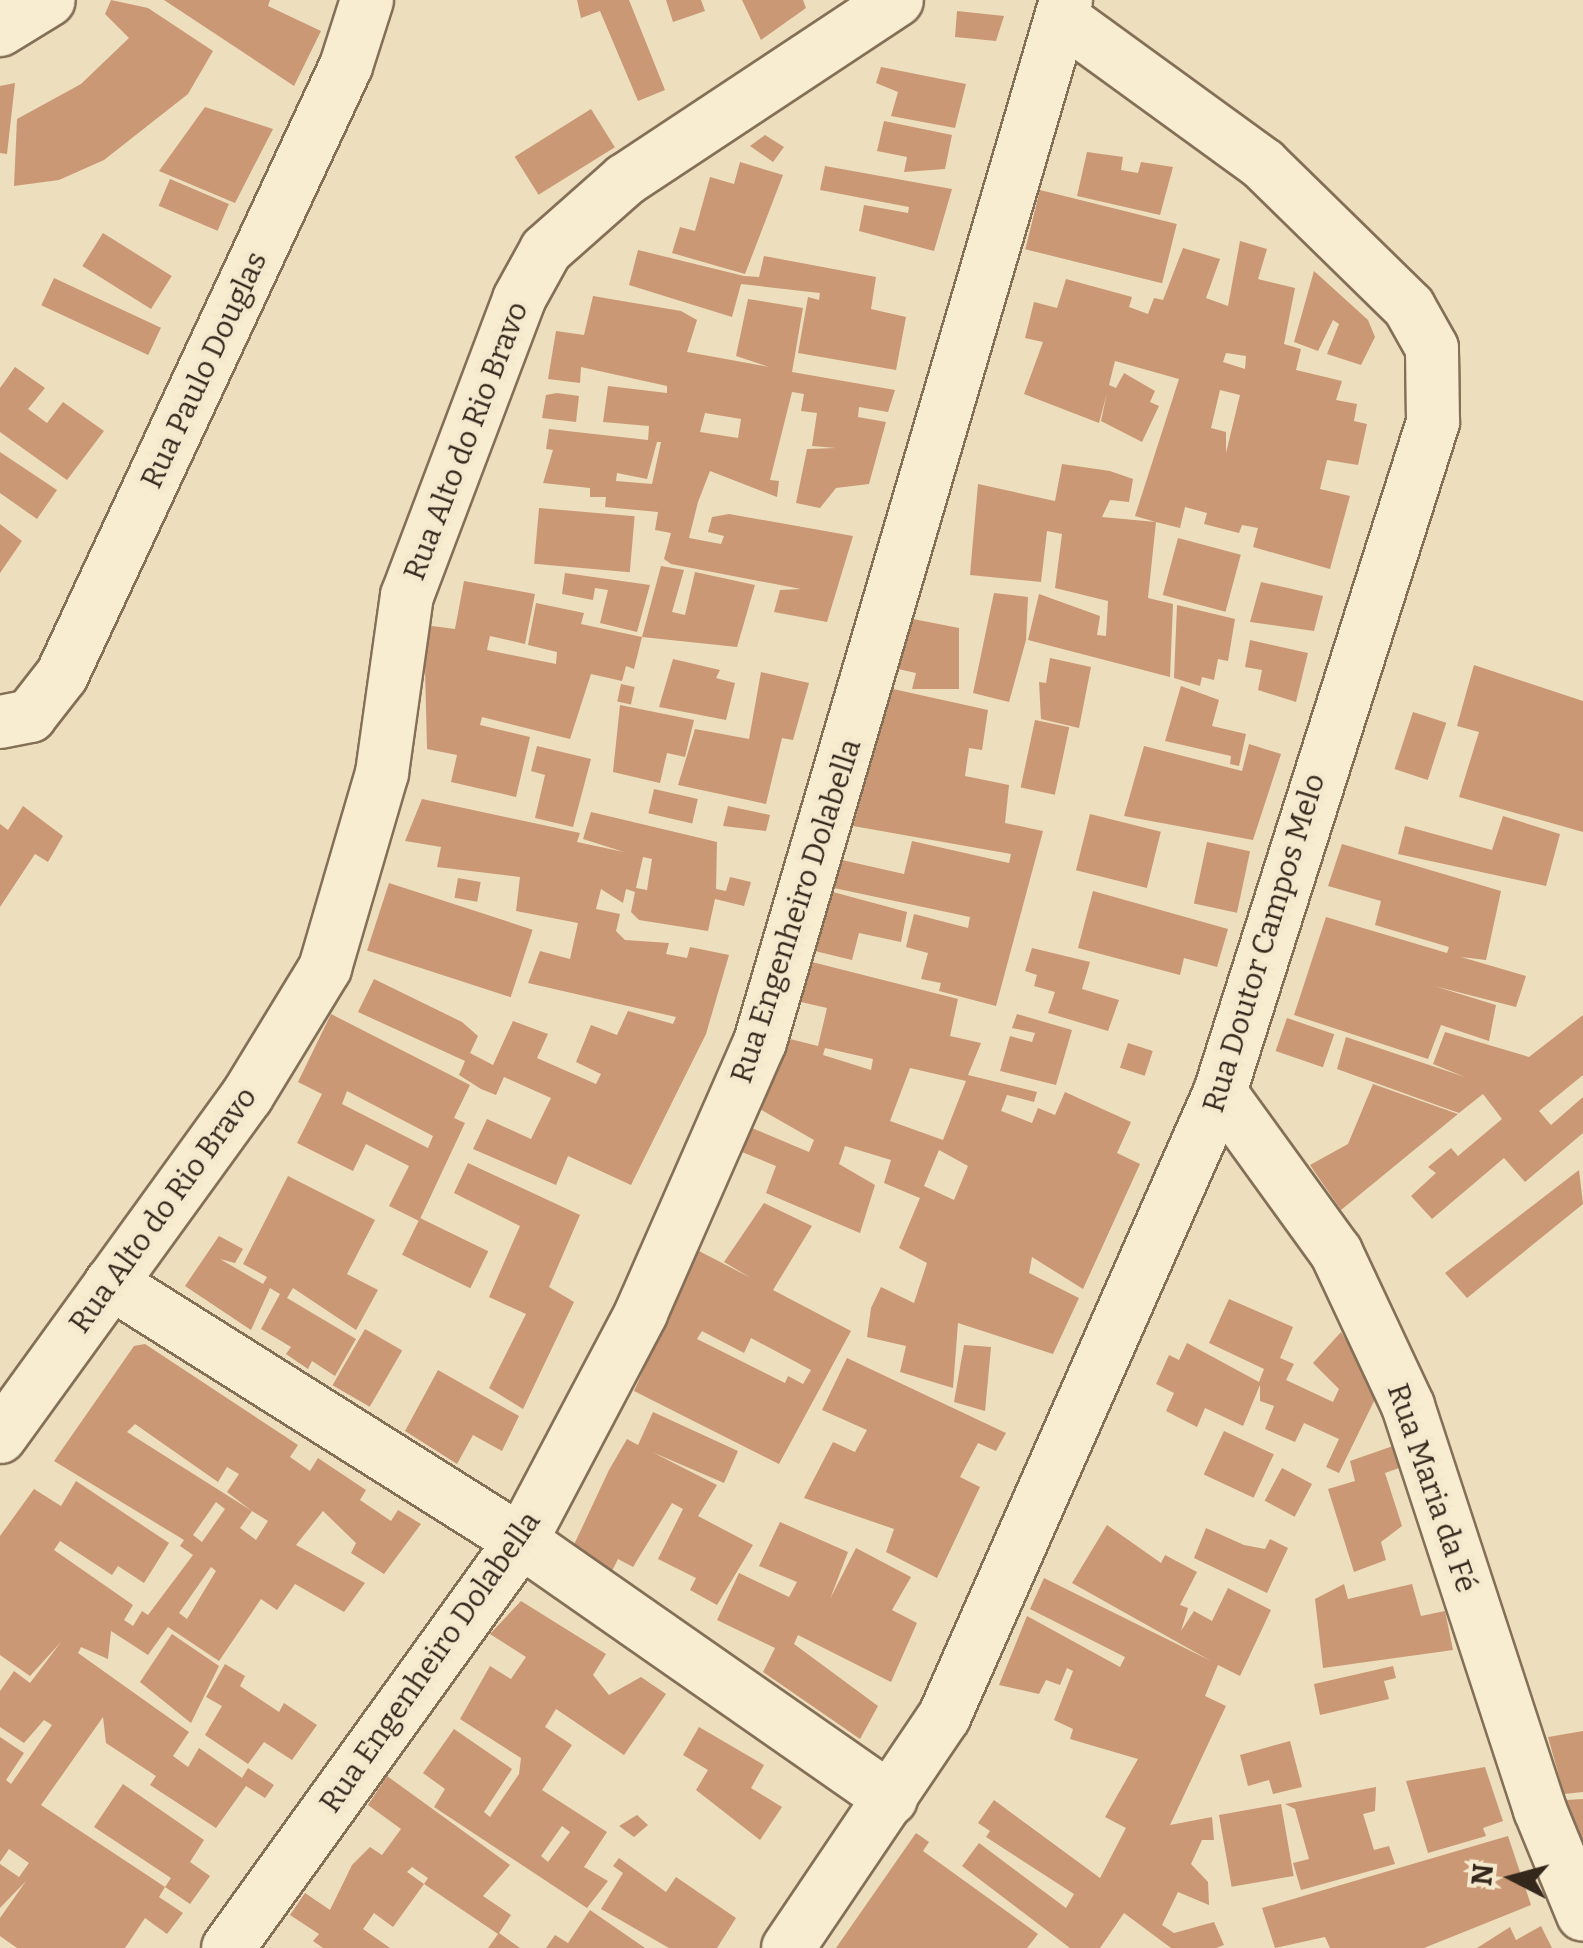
<!DOCTYPE html>
<meta charset="utf-8">
<style>
body{margin:0}
#map{position:relative;width:1583px;height:1948px;overflow:hidden;background:#eddebe;font-family:Bitter,serif}
div>[style]{position:absolute}
.building>*{inset:0;background:#ca9874;transform-origin:0 0}
.roads{filter:drop-shadow(2px 0 #846f57) drop-shadow(-2px 0 #846f57) drop-shadow(0 2px #846f57) drop-shadow(0 -2px #846f57)}
.street>*{height:52px;margin:-26px;padding:0 26px;transform-origin:26px;border-radius:26px;background:#f8ecd1}
span{translate:-50% -50%;white-space:nowrap;text-align:center;line-height:1.15;-webkit-text-stroke:8px #f4e9cd;paint-order:stroke}
.street-label{font-size:30px;color:#34271c}
.north{position:absolute;left:1463px;top:1828px;width:100px;height:100px;-webkit-text-stroke:8px #f4e9cd;paint-order:stroke;rotate:276deg;font-size:28px;font-weight:700;line-height:40px;text-align:center;color:#34271c}
.north::after{content:'';display:block;margin:auto;width:35px;height:45px;background:#34271c;clip-path:polygon(50% 0,100% 100%,50% 72%,0 100%)}
</style>
<div id="map">
<div class="building">
<i style="clip-path:polygon(111px 0,148px 8px,213px 51px,188px 94px,104px 160px,59px 180px,14px 186px,17px 119px,81px 84px,129px 38px,105px 14px)"></i>
<i style="clip-path:polygon(164px 0,270px 0,268px 6px,321px 31px,294px 86px)"></i>
<i style="clip-path:polygon(577px 0,629px 0,665px 90px,638px 101px,600px 11px,581px 18px)"></i>
<i style="clip-path:polygon(666px 0,701px 0,705px 11px,673px 22px)"></i>
<i style="clip-path:polygon(742px 0,803px 0,806px 8px,761px 40px)"></i>
<i style="clip-path:polygon(957px 11px,1004px 16px,996px 41px,955px 37px)"></i>
<i style="clip-path:polygon(881px 67px,966px 84px,955px 128px,891px 116px,898px 92px,876px 83px)"></i>
<i style="clip-path:polygon(15px 83px,7px 154px,0 153px,0 86px)"></i>
<i style="clip-path:polygon(205px 107px,273px 129px,235px 203px,159px 171px)"></i>
<i style="left:591px;top:109px;width:45px;height:90px;rotate:58deg"></i>
<i style="clip-path:polygon(884px 121px,952px 135px,945px 169px,904px 172px,907px 157px,877px 151px)"></i>
<i style="clip-path:polygon(765px 135px,784px 147px,773px 162px,750px 146px)"></i>
<i style="clip-path:polygon(1087px 152px,1123px 157px,1121px 170px,1138px 173px,1141px 162px,1173px 167px,1160px 215px,1077px 196px)"></i>
<i style="clip-path:polygon(740px 162px,783px 175px,745px 274px,672px 253px,680px 227px,695px 231px,710px 177px,734px 184px)"></i>
<i style="clip-path:polygon(825px 166px,952px 189px,934px 251px,859px 231px,864px 205px,908px 213px,909px 207px,820px 190px)"></i>
<i style="left:170px;top:179px;width:64px;height:29px;rotate:23deg"></i>
<i style="left:1040px;top:190px;width:141px;height:61px;rotate:14deg"></i>
<i style="left:103px;top:233px;width:81px;height:39px;rotate:32deg"></i>
<i style="clip-path:polygon(evenodd,1240px 241px,1267px 249px,1258px 279px,1295px 288px,1284px 344px,1301px 349px,1296px 370px,1342px 381px,1336px 400px,1357px 404px,1354px 421px,1367px 424px,1358px 465px,1327px 460px,1320px 489px,1350px 496px,1330px 569px,1253px 547px,1258px 528px,1242px 525px,1239px 533px,1204px 524px,1207px 513px,1185px 507px,1180px 528px,1156px 522px,1148px 598px,1173px 604px,1170px 677px,1028px 640px,1039px 594px,1100px 616px,1097px 635px,1106px 636px,1108px 601px,1055px 588px,1062px 534px,1047px 531px,1041px 582px,970px 575px,978px 484px,1055px 501px,1062px 464px,1110px 471px,1133px 479px,1129px 502px,1110px 500px,1102px 517px,1156px 522px,1135px 516px,1179px 379px,1115px 361px,1109px 385px,1116px 388px,1124px 373px,1155px 391px,1150px 402px,1159px 406px,1142px 442px,1101px 421px,1107px 393px,1099px 423px,1024px 394px,1043px 342px,1025px 338px,1034px 302px,1057px 308px,1066px 279px,1132px 297px,1129px 307px,1148px 314px,1154px 298px,1163px 300px,1183px 248px,1220px 259px,1206px 298px,1228px 306px,1240px 241px,1226px 353px,1246px 356px,1245px 369px,1223px 362px,1226px 353px,1240px 241px,1220px 390px,1240px 395px,1226px 453px,1226px 432px,1211px 428px,1220px 390px)"></i>
<i style="clip-path:polygon(638px 250px,744px 276px,759px 277px,764px 256px,876px 277px,871px 309px,906px 317px,896px 370px,798px 353px,808px 297px,819px 300px,820px 293px,741px 284px,732px 317px,629px 285px)"></i>
<i style="clip-path:polygon(1314px 271px,1368px 320px,1375px 337px,1361px 365px,1327px 354px,1339px 324px,1333px 320px,1318px 351px,1294px 342px)"></i>
<i style="left:54px;top:278px;width:118px;height:30px;rotate:25deg"></i>
<i style="clip-path:polygon(evenodd,593px 296px,681px 311px,697px 320px,687px 352px,769px 367px,736px 356px,748px 299px,803px 308px,792px 372px,895px 390px,888px 412px,859px 407px,858px 417px,886px 422px,869px 484px,836px 488px,820px 508px,796px 503px,807px 449px,836px 448px,812px 446px,817px 413px,801px 411px,804px 394px,792px 392px,770px 480px,779px 481px,777px 497px,710px 471px,698px 502px,689px 538px,721px 544px,724px 536px,708px 532px,712px 517px,729px 514px,853px 536px,827px 622px,774px 612px,780px 590px,801px 589px,671px 564px,664px 559px,671px 533px,655px 530px,658px 512px,605px 507px,606px 497px,590px 497px,590px 488px,543px 483px,553px 450px,546px 449px,549px 429px,648px 440px,649px 426px,603px 422px,608px 386px,667px 393px,667px 386px,581px 367px,580px 383px,548px 379px,556px 331px,584px 335px,593px 296px,705px 413px,741px 419px,738px 438px,700px 432px,705px 413px,593px 296px,657px 442px,661px 442px,652px 484px,616px 481px,617px 473px,647px 479px,657px 442px)"></i>
<i style="clip-path:polygon(15px 367px,45px 388px,28px 409px,47px 423px,63px 402px,104px 431px,67px 480px,0 432px,0 388px)"></i>
<i style="clip-path:polygon(557px 393px,579px 396px,576px 422px,542px 418px,546px 395px)"></i>
<i style="clip-path:polygon(0 452px,57px 490px,37px 519px,0 493px)"></i>
<i style="left:539px;top:508px;width:96px;height:56px;rotate:5deg"></i>
<i style="clip-path:polygon(0 524px,22px 541px,0 573px)"></i>
<i style="left:1178px;top:538px;width:65px;height:59px;rotate:15deg"></i>
<i style="clip-path:polygon(661px 566px,684px 570px,672px 612px,685px 615px,695px 572px,755px 585px,737px 647px,642px 637px)"></i>
<i style="clip-path:polygon(565px 573px,650px 585px,637px 632px,600px 623px,608px 590px,595px 588px,593px 600px,562px 594px)"></i>
<i style="clip-path:polygon(464px 581px,535px 594px,525px 644px,490px 636px,487px 650px,556px 664px,557px 652px,528px 645px,536px 603px,584px 613px,581px 624px,642px 637px,634px 669px,626px 666px,622px 681px,591px 674px,570px 739px,482px 717px,480px 725px,530px 737px,516px 797px,451px 782px,457px 755px,427px 749px,424px 625px,455px 629px)"></i>
<i style="clip-path:polygon(1261px 582px,1323px 596px,1314px 631px,1250px 622px)"></i>
<i style="clip-path:polygon(994px 593px,1028px 597px,1026px 640px,1009px 702px,973px 693px)"></i>
<i style="clip-path:polygon(1177px 605px,1235px 619px,1228px 661px,1218px 659px,1214px 680px,1202px 677px,1200px 686px,1174px 678px)"></i>
<i style="clip-path:polygon(913px 619px,959px 628px,959px 689px,912px 689px,916px 673px,898px 669px)"></i>
<i style="clip-path:polygon(1250px 640px,1308px 653px,1296px 702px,1258px 690px,1262px 670px,1245px 667px)"></i>
<i style="clip-path:polygon(1050px 658px,1091px 667px,1079px 728px,1041px 719px,1039px 682px,1046px 683px)"></i>
<i style="clip-path:polygon(673px 659px,720px 670px,716px 678px,735px 683px,726px 720px,659px 707px)"></i>
<i style="clip-path:polygon(1474px 665px,1583px 701px,1583px 832px,1459px 797px,1479px 732px,1457px 726px)"></i>
<i style="clip-path:polygon(761px 672px,809px 683px,793px 740px,782px 738px,766px 804px,678px 785px,695px 729px,749px 739px)"></i>
<i style="left:621px;top:684px;width:14px;height:18px;rotate:12deg"></i>
<i style="clip-path:polygon(1181px 686px,1219px 700px,1212px 726px,1246px 734px,1239px 766px,1230px 764px,1231px 756px,1165px 741px)"></i>
<i style="clip-path:polygon(893px 689px,988px 710px,982px 750px,969px 748px,965px 776px,1009px 785px,1005px 823px,1043px 831px,996px 1006px,939px 991px,941px 983px,921px 979px,928px 953px,906px 947px,914px 914px,968px 928px,970px 917px,834px 888px,842px 860px,904px 874px,912px 841px,1009px 863px,1011px 854px,853px 826px)"></i>
<i style="clip-path:polygon(620px 705px,694px 720px,685px 757px,667px 753px,660px 783px,613px 772px)"></i>
<i style="left:1413px;top:712px;width:35px;height:60px;rotate:18deg"></i>
<i style="left:1035px;top:720px;width:35px;height:69px;rotate:12deg"></i>
<i style="clip-path:polygon(1249px 744px,1281px 754px,1253px 840px,1124px 816px,1144px 746px,1242px 771px)"></i>
<i style="clip-path:polygon(537px 746px,591px 759px,573px 827px,535px 818px,545px 775px,531px 771px)"></i>
<i style="left:654px;top:789px;width:45px;height:25px;rotate:13deg"></i>
<i style="clip-path:polygon(evenodd,422px 799px,580px 833px,577px 842px,624px 852px,583px 839px,591px 812px,717px 842px,716px 889px,726px 891px,730px 877px,751px 882px,744px 906px,715px 899px,708px 931px,639px 920px,631px 912px,635px 892px,626px 889px,623px 903px,601px 889px,596px 909px,620px 914px,616px 931px,625px 940px,669px 943px,666px 954px,687px 958px,690px 947px,729px 955px,706px 1034px,631px 1185px,568px 1156px,556px 1185px,473px 1149px,487px 1119px,531px 1139px,551px 1098px,504px 1077px,496px 1095px,481px 1089px,459px 1075px,465px 1061px,358px 1012px,374px 979px,462px 1022px,478px 1036px,470px 1053px,493px 1065px,513px 1021px,548px 1034px,537px 1058px,596px 1084px,601px 1074px,576px 1062px,591px 1025px,617px 1035px,628px 1011px,673px 1024px,676px 1017px,528px 983px,540px 951px,570px 959px,578px 923px,516px 911px,520px 877px,437px 867px,441px 847px,405px 841px,422px 799px,643px 857px,652px 859px,647px 890px,636px 888px,643px 857px)"></i>
<i style="clip-path:polygon(23px 806px,63px 836px,48px 862px,35px 854px,0 907px,0 824px,8px 830px)"></i>
<i style="clip-path:polygon(728px 806px,770px 815px,766px 831px,723px 826px)"></i>
<i style="left:1090px;top:814px;width:73px;height:58px;rotate:14deg"></i>
<i style="clip-path:polygon(1503px 816px,1560px 834px,1546px 886px,1398px 854px,1405px 826px,1492px 850px)"></i>
<i style="left:1207px;top:842px;width:44px;height:63px;rotate:12deg"></i>
<i style="clip-path:polygon(1342px 844px,1501px 891px,1486px 960px,1461px 957px,1526px 976px,1516px 1007px,1434px 986px,1496px 1005px,1489px 1041px,1441px 1025px,1428px 1059px,1294px 1015px,1326px 917px,1447px 953px,1449px 947px,1375px 925px,1381px 901px,1328px 886px)"></i>
<i style="left:458px;top:878px;width:23px;height:20px;rotate:10deg"></i>
<i style="left:389px;top:883px;width:151px;height:71px;rotate:18deg"></i>
<i style="clip-path:polygon(1093px 891px,1228px 929px,1217px 967px,1184px 958px,1180px 975px,1078px 948px)"></i>
<i style="clip-path:polygon(833px 892px,907px 912px,901px 942px,859px 933px,852px 960px,815px 951px)"></i>
<i style="clip-path:polygon(1032px 948px,1090px 962px,1082px 989px,1119px 1000px,1108px 1031px,1048px 1013px,1055px 992px,1034px 986px,1037px 975px,1025px 971px)"></i>
<i style="clip-path:polygon(evenodd,812px 962px,958px 999px,950px 1036px,981px 1043px,968px 1075px,1037px 1092px,1034px 1102px,1007px 1095px,1001px 1111px,1032px 1123px,1038px 1108px,1055px 1115px,1065px 1092px,1131px 1122px,1117px 1153px,1140px 1164px,1083px 1289px,1032px 1257px,1029px 1273px,1079px 1298px,1053px 1354px,958px 1323px,953px 1388px,900px 1372px,906px 1346px,867px 1337px,871px 1308px,881px 1287px,914px 1303px,927px 1263px,899px 1248px,920px 1198px,884px 1183px,891px 1160px,845px 1146px,839px 1164px,875px 1185px,860px 1233px,766px 1193px,776px 1166px,742px 1152px,752px 1128px,809px 1152px,814px 1140px,760px 1109px,790px 1039px,818px 1046px,827px 1008px,801px 1002px,812px 962px,825px 1048px,873px 1059px,871px 1070px,823px 1055px,825px 1048px,812px 962px,910px 1068px,966px 1081px,943px 1140px,890px 1121px,910px 1068px,812px 962px,939px 1150px,968px 1166px,954px 1200px,924px 1186px,939px 1150px)"></i>
<i style="clip-path:polygon(evenodd,331px 1014px,470px 1085px,454px 1118px,465px 1123px,419px 1221px,389px 1206px,409px 1166px,366px 1144px,353px 1171px,297px 1143px,322px 1094px,298px 1082px,331px 1014px,347px 1091px,433px 1136px,428px 1148px,342px 1104px,347px 1091px)"></i>
<i style="clip-path:polygon(1017px 1014px,1072px 1030px,1056px 1085px,1000px 1071px,1010px 1036px,1032px 1042px,1035px 1033px,1012px 1028px)"></i>
<i style="clip-path:polygon(1583px 1015px,1583px 1075px,1539px 1111px,1551px 1125px,1583px 1097px,1583px 1133px,1525px 1182px,1504px 1158px,1432px 1219px,1411px 1196px,1436px 1173px,1428px 1167px,1451px 1148px,1458px 1156px,1502px 1119px,1483px 1094px,1459px 1113px,1337px 1069px,1346px 1037px,1465px 1077px,1433px 1064px,1445px 1032px,1529px 1057px)"></i>
<i style="left:1287px;top:1018px;width:50px;height:35px;rotate:19deg"></i>
<i style="left:1128px;top:1043px;width:26px;height:26px;rotate:18deg"></i>
<i style="clip-path:polygon(1373px 1084px,1458px 1114px,1341px 1210px,1310px 1165px,1348px 1144px)"></i>
<i style="clip-path:polygon(468px 1163px,580px 1215px,549px 1287px,574px 1302px,523px 1409px,489px 1388px,526px 1314px,489px 1297px,520px 1226px,454px 1193px)"></i>
<i style="clip-path:polygon(1579px 1170px,1583px 1204px,1467px 1298px,1445px 1273px)"></i>
<i style="clip-path:polygon(288px 1176px,375px 1220px,347px 1274px,378px 1290px,356px 1330px,293px 1288px,287px 1298px,356px 1339px,335px 1376px,312px 1361px,308px 1369px,299px 1363px,286px 1354px,291px 1347px,261px 1329px,280px 1294px,270px 1288px,251px 1330px,185px 1286px,219px 1236px,243px 1249px,235px 1263px,220px 1259px,263px 1284px,267px 1277px,243px 1264px)"></i>
<i style="clip-path:polygon(evenodd,764px 1203px,812px 1226px,773px 1290px,851px 1331px,779px 1464px,634px 1391px,697px 1250px,751px 1278px,724px 1262px,764px 1203px,702px 1331px,744px 1353px,751px 1338px,811px 1370px,803px 1384px,788px 1376px,785px 1383px,697px 1339px,702px 1331px)"></i>
<i style="left:420px;top:1218px;width:76px;height:41px;rotate:26deg"></i>
<i style="clip-path:polygon(1229px 1299px,1293px 1327px,1280px 1358px,1294px 1364px,1286px 1380px,1333px 1402px,1339px 1389px,1313px 1363px,1341px 1332px,1378px 1393px,1339px 1473px,1326px 1467px,1339px 1439px,1304px 1423px,1295px 1442px,1265px 1429px,1274px 1406px,1260px 1401px,1260px 1385px,1243px 1426px,1205px 1408px,1197px 1427px,1166px 1411px,1174px 1393px,1156px 1384px,1169px 1355px,1179px 1360px,1187px 1343px,1259px 1382px,1264px 1369px,1209px 1343px)"></i>
<i style="left:365px;top:1329px;width:43px;height:65px;rotate:30deg"></i>
<i style="clip-path:polygon(evenodd,145px 1344px,298px 1445px,290px 1457px,310px 1471px,318px 1458px,366px 1490px,360px 1500px,391px 1521px,398px 1510px,421px 1524px,384px 1574px,351px 1553px,356px 1543px,323px 1511px,296px 1545px,365px 1583px,344px 1612px,295px 1584px,277px 1610px,261px 1599px,219px 1661px,168px 1627px,148px 1655px,111px 1631px,108px 1659px,81px 1647px,78px 1653px,189px 1732px,173px 1756px,188px 1767px,199px 1748px,242px 1778px,248px 1768px,274px 1785px,265px 1798px,246px 1786px,216px 1828px,150px 1785px,156px 1776px,106px 1743px,103px 1717px,41px 1805px,165px 1887px,159px 1897px,183px 1913px,167px 1934px,145px 1918px,125px 1948px,17px 1948px,0 1936px,0 1918px,26px 1881px,0 1908px,0 1864px,19px 1877px,29px 1863px,9px 1849px,0 1862px,0 1737px,24px 1753px,6px 1780px,11px 1784px,52px 1725px,44px 1720px,24px 1743px,0 1727px,0 1691px,14px 1671px,30px 1683px,61px 1642px,30px 1676px,0 1655px,0 1536px,34px 1489px,61px 1506px,76px 1481px,169px 1543px,144px 1583px,118px 1566px,112px 1575px,60px 1541px,54px 1550px,133px 1605px,124px 1620px,133px 1626px,142px 1611px,148px 1615px,193px 1555px,180px 1546px,184px 1540px,54px 1461px,134px 1346px,145px 1344px,135px 1424px,218px 1482px,227px 1467px,239px 1474px,227px 1492px,252px 1511px,127px 1432px,135px 1424px,145px 1344px,216px 1502px,225px 1509px,202px 1542px,193px 1535px,216px 1502px,145px 1344px,252px 1511px,268px 1521px,256px 1540px,240px 1528px,252px 1511px,145px 1344px,211px 1567px,216px 1571px,187px 1619px,179px 1613px,211px 1567px)"></i>
<i style="clip-path:polygon(964px 1345px,991px 1347px,985px 1411px,954px 1402px)"></i>
<i style="clip-path:polygon(847px 1358px,1006px 1433px,996px 1451px,978px 1443px,960px 1477px,980px 1487px,937px 1578px,886px 1552px,894px 1529px,804px 1498px,833px 1442px,855px 1452px,867px 1430px,822px 1410px)"></i>
<i style="clip-path:polygon(438px 1370px,519px 1416px,502px 1451px,473px 1435px,457px 1464px,405px 1431px)"></i>
<i style="clip-path:polygon(653px 1412px,738px 1451px,724px 1483px,652px 1452px,717px 1485px,698px 1516px,753px 1545px,717px 1605px,690px 1590px,696px 1578px,658px 1559px,683px 1509px,672px 1503px,633px 1567px,618px 1559px,610px 1575px,571px 1551px,609px 1470px,627px 1439px,638px 1445px)"></i>
<i style="left:1224px;top:1431px;width:55px;height:48px;rotate:25deg"></i>
<i style="clip-path:polygon(1393px 1446px,1399px 1468px,1385px 1473px,1402px 1526px,1381px 1542px,1386px 1560px,1354px 1572px,1328px 1489px,1355px 1481px,1350px 1461px)"></i>
<i style="left:1282px;top:1468px;width:34px;height:37px;rotate:28deg"></i>
<i style="clip-path:polygon(780px 1522px,848px 1552px,830px 1599px,856px 1548px,911px 1577px,892px 1610px,917px 1623px,891px 1682px,798px 1635px,794px 1644px,878px 1706px,860px 1739px,763px 1672px,775px 1648px,717px 1620px,739px 1573px,789px 1597px,797px 1582px,759px 1566px)"></i>
<i style="clip-path:polygon(1107px 1525px,1161px 1563px,1165px 1555px,1197px 1572px,1180px 1605px,1188px 1608px,1181px 1631px,1194px 1611px,1212px 1621px,1228px 1588px,1271px 1610px,1240px 1676px,1218px 1665px,1205px 1696px,1226px 1706px,1170px 1825px,1212px 1817px,1214px 1840px,1202px 1840px,1191px 1864px,1208px 1882px,1209px 1905px,1178px 1892px,1162px 1925px,1174px 1933px,1214px 1922px,1224px 1945px,1216px 1948px,1171px 1948px,1124px 1913px,1100px 1948px,1070px 1948px,962px 1866px,979px 1843px,1066px 1908px,1074px 1894px,986px 1837px,990px 1831px,978px 1823px,994px 1800px,1100px 1878px,1126px 1828px,1105px 1817px,1138px 1759px,1070px 1739px,1073px 1729px,1054px 1720px,1073px 1671px,1067px 1668px,1060px 1685px,1046px 1680px,1039px 1694px,999px 1685px,1027px 1616px,1120px 1667px,1125px 1657px,1030px 1609px,1044px 1578px,1211px 1661px,1072px 1583px)"></i>
<i style="clip-path:polygon(1206px 1528px,1244px 1545px,1265px 1549px,1270px 1539px,1288px 1548px,1267px 1593px,1194px 1558px)"></i>
<i style="clip-path:polygon(1344px 1584px,1348px 1599px,1412px 1584px,1421px 1616px,1445px 1611px,1453px 1650px,1323px 1668px,1315px 1599px)"></i>
<i style="clip-path:polygon(evenodd,521px 1601px,606px 1654px,593px 1675px,609px 1695px,641px 1677px,666px 1694px,624px 1755px,556px 1709px,545px 1727px,572px 1745px,542px 1790px,607px 1832px,584px 1867px,608px 1881px,587px 1908px,434px 1807px,445px 1789px,423px 1773px,454px 1729px,512px 1769px,484px 1812px,490px 1817px,519px 1774px,521px 1758px,460px 1719px,490px 1666px,511px 1679px,526px 1657px,490px 1634px,521px 1601px,562px 1826px,570px 1832px,548px 1862px,541px 1856px,562px 1826px)"></i>
<i style="clip-path:polygon(172px 1634px,219px 1666px,191px 1723px,140px 1682px)"></i>
<i style="clip-path:polygon(225px 1664px,245px 1676px,240px 1686px,279px 1712px,284px 1703px,317px 1725px,292px 1760px,264px 1742px,248px 1764px,205px 1735px,222px 1706px,206px 1697px)"></i>
<i style="clip-path:polygon(1393px 1666px,1396px 1678px,1384px 1681px,1389px 1699px,1320px 1715px,1314px 1684px)"></i>
<i style="clip-path:polygon(699px 1727px,764px 1765px,751px 1788px,782px 1807px,760px 1840px,696px 1790px,708px 1770px,683px 1755px)"></i>
<i style="clip-path:polygon(1583px 1731px,1583px 1792px,1564px 1794px,1548px 1737px)"></i>
<i style="clip-path:polygon(1290px 1741px,1302px 1787px,1273px 1794px,1269px 1780px,1248px 1786px,1240px 1755px)"></i>
<i style="clip-path:polygon(1485px 1767px,1503px 1821px,1483px 1828px,1486px 1836px,1428px 1853px,1406px 1781px)"></i>
<i style="clip-path:polygon(387px 1776px,510px 1865px,483px 1896px,511px 1915px,499px 1933px,520px 1948px,488px 1948px,498px 1934px,424px 1884px,428px 1878px,412px 1867px,407px 1872px,424px 1884px,393px 1927px,374px 1913px,363px 1929px,390px 1948px,323px 1948px,313px 1941px,319px 1934px,290px 1915px,305px 1893px,330px 1910px,352px 1865px,370px 1847px,382px 1855px,401px 1829px,368px 1805px)"></i>
<i style="clip-path:polygon(123px 1784px,204px 1840px,190px 1862px,210px 1876px,190px 1904px,165px 1887px,171px 1878px,94px 1827px)"></i>
<i style="clip-path:polygon(1376px 1787px,1375px 1811px,1363px 1814px,1374px 1850px,1389px 1846px,1395px 1864px,1301px 1890px,1293px 1863px,1309px 1859px,1295px 1809px,1285px 1804px)"></i>
<i style="clip-path:polygon(1583px 1799px,1583px 1847px,1582px 1847px,1566px 1800px)"></i>
<i style="left:1281px;top:1804px;width:73px;height:63px;rotate:80deg"></i>
<i style="clip-path:polygon(637px 1815px,648px 1825px,634px 1837px,619px 1826px)"></i>
<i style="clip-path:polygon(916px 1833px,929px 1842px,923px 1851px,1038px 1934px,1027px 1948px,836px 1948px)"></i>
<i style="clip-path:polygon(1508px 1836px,1531px 1905px,1424px 1948px,1330px 1948px,1325px 1937px,1275px 1948px,1262px 1908px)"></i>
<i style="clip-path:polygon(619px 1858px,666px 1892px,676px 1877px,736px 1918px,717px 1948px,669px 1948px,601px 1909px,623px 1873px,613px 1866px)"></i>
<i style="clip-path:polygon(590px 1910px,645px 1948px,546px 1948px,555px 1935px,568px 1943px)"></i>
<i style="clip-path:polygon(1541px 1926px,1552px 1948px,1477px 1948px,1510px 1927px,1516px 1940px)"></i>
</div>
<div class="roads">
<div class="street">
<i style="left:0;top:30px;width:57px;rotate:-31.5deg"></i>
<i style="left:0;top:722px;width:31px;rotate:-11deg"></i>
<i style="left:30px;top:716px;width:52px;rotate:-52deg"></i>
<i style="left:62px;top:675px;width:672px;rotate:-65deg"></i>
<i style="left:346px;top:66px;width:69px;rotate:-72.3deg"></i>
<i style="left:1220px;top:1092px;width:198px;rotate:54.1deg"></i>
<i style="left:1336px;top:1252px;width:170px;rotate:64.9deg"></i>
<i style="left:1408px;top:1406px;width:425px;rotate:71.9deg"></i>
<i style="left:1540px;top:1810px;width:113px;rotate:67.7deg"></i>
<i style="left:111px;top:1283px;width:484px;rotate:32.2deg"></i>
<i style="left:521px;top:1541px;width:451px;rotate:34.9deg"></i>
<i style="left:0;top:1437px;width:421px;rotate:-54.1deg"></i>
<i style="left:247px;top:1096px;width:150px;rotate:-58.6deg"></i>
<i style="left:325px;top:968px;width:203px;rotate:-73.7deg"></i>
<i style="left:382px;top:773px;width:179px;rotate:-82deg"></i>
<i style="left:407px;top:596px;width:317px;rotate:-69.3deg"></i>
<i style="left:519px;top:299px;width:56px;rotate:-61.1deg"></i>
<i style="left:546px;top:250px;width:106px;rotate:-41.5deg"></i>
<i style="left:625px;top:180px;width:326px;rotate:-33.5deg"></i>
<i style="left:228px;top:1948px;width:501px;rotate:-54.25deg"></i>
<i style="left:521px;top:1541px;width:258px;rotate:-62.2deg"></i>
<i style="left:641px;top:1313px;width:296px;rotate:-66.3deg"></i>
<i style="left:760px;top:1042px;width:1086px;rotate:-73.63deg"></i>
<i style="left:788px;top:1948px;width:279px;rotate:-56deg"></i>
<i style="left:944px;top:1717px;width:683px;rotate:-66.17deg"></i>
<i style="left:1220px;top:1092px;width:703px;rotate:-72.36deg"></i>
<i style="left:1433px;top:422px;width:74px;rotate:-90.8deg"></i>
<i style="left:1432px;top:348px;width:47px;rotate:-119.3deg"></i>
<i style="left:1409px;top:307px;width:204px;rotate:-135.6deg"></i>
<i style="left:1263px;top:164px;width:245px;rotate:-144deg"></i>
</div>
</div>
<div class="street-label">
<span style="left:204px;top:370px;rotate:-65deg">Rua Paulo Douglas</span>
<span style="left:466px;top:441px;rotate:-69deg">Rua Alto do Rio Bravo</span>
<span style="left:796px;top:911px;rotate:-72deg">Rua Engenheiro Dolabella</span>
<span style="left:1264px;top:943px;rotate:-73deg">Rua Doutor Campos Melo</span>
<span style="left:163px;top:1210px;rotate:-54deg">Rua Alto do Rio Bravo</span>
<span style="left:1432px;top:1488px;rotate:71deg">Rua Maria da Fé</span>
<span style="left:430px;top:1662px;rotate:-55deg">Rua Engenheiro Dolabella</span>
</div>
<div class="north">N</div>
</div>
